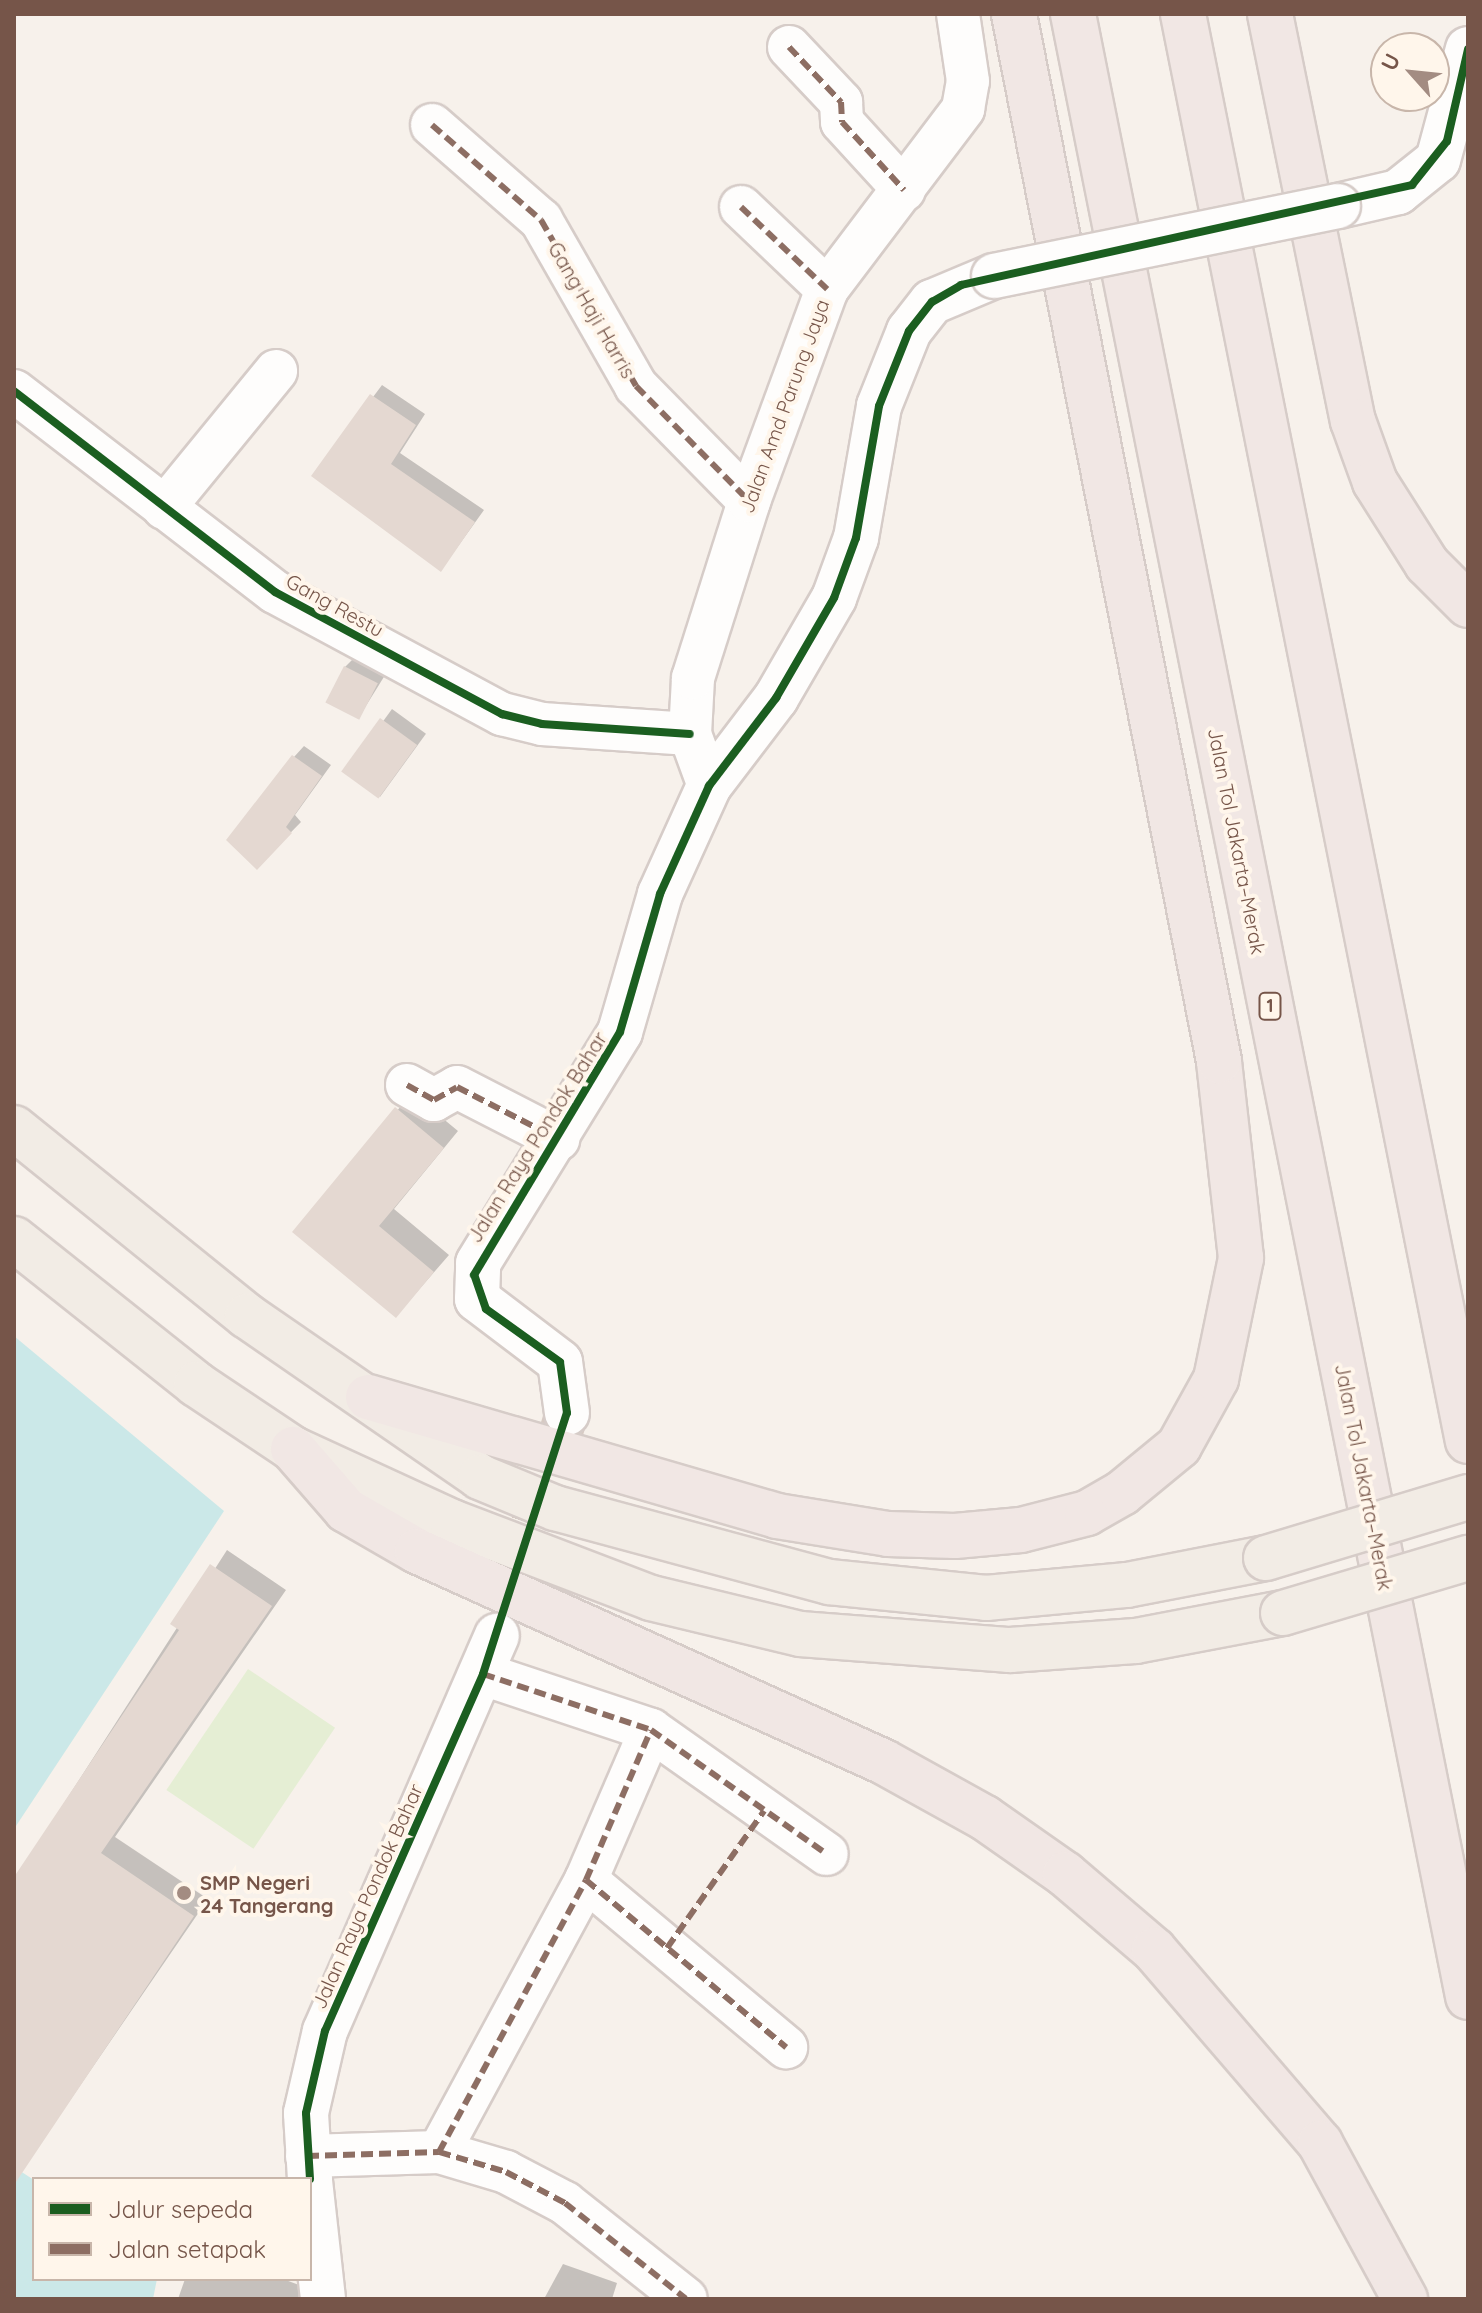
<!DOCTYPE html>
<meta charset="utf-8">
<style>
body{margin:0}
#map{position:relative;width:1482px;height:2313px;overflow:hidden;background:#f7f1eb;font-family:Quicksand,sans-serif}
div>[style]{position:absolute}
.green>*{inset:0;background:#e5eed4;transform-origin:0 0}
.water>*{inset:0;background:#cbe8e8}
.shadow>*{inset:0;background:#0003;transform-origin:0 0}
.building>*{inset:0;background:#e4d8d1;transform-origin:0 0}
.tertiary-tunnel>*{height:44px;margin-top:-22px;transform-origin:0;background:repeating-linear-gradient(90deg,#d7cac2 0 44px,transparent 0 66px)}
.roads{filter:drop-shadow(2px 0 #d6ccc8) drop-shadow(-2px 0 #d6ccc8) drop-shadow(0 2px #d6ccc8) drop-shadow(0 -2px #d6ccc8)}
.minor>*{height:42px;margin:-21px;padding:0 21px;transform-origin:21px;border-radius:21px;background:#fefdfc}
.tertiary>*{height:44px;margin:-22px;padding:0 22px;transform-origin:22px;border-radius:22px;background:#fefdfc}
.primary>*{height:44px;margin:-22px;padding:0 22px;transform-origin:22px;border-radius:22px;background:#f2ece5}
.motorway>*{height:44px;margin:-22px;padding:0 22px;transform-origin:22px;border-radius:22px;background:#f1e7e4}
.bridges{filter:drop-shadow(2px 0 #d6ccc8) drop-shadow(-2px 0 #d6ccc8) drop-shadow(0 2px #d6ccc8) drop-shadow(0 -2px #d6ccc8)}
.tertiary-bridge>*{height:44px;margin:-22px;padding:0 22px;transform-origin:22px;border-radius:22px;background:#fefdfc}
.primary-bridge>*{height:44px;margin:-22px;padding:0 22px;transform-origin:22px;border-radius:22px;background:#f2ece5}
.quiet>*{height:6px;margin-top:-3px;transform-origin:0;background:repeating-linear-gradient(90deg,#8d6e63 0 12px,transparent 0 18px)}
.cycleway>*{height:8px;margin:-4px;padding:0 4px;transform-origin:4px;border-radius:4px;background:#1b5e20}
.dots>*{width:22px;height:22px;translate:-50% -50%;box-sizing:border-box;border:4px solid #fff6eb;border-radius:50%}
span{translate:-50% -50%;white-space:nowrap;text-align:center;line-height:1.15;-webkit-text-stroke:8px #fff6eb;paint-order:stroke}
.shield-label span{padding:2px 6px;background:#fff6eb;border:2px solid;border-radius:6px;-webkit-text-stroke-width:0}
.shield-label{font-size:18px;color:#765549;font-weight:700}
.street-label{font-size:20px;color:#765549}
.poi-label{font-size:20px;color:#765549;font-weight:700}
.left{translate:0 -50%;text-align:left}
.frame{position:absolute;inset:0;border:16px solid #765549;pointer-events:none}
.legend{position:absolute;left:32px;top:2177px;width:280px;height:104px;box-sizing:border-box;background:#fff6eb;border:2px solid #c8b6aa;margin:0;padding:10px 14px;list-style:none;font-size:24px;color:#765549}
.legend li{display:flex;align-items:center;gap:16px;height:40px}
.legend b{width:40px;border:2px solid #c8b6aa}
.north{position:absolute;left:1370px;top:32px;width:80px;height:80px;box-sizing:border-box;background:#fff6eb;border:2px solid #c8b6aa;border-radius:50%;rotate:297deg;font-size:22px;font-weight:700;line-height:32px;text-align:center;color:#765549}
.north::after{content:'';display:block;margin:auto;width:28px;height:36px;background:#a38c82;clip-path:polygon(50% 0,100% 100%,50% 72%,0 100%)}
</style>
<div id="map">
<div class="green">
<i style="left:248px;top:1669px;width:105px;height:146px;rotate:34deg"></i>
</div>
<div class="water">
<i style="clip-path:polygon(14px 1336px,224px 1511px,14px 1829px)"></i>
<i style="clip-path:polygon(14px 2167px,34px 2180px,34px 2279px,157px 2279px,153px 2299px,14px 2299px)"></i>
</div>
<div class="shadow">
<i style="clip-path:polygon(382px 385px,425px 414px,400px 453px,484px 510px,441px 570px,314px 476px)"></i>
<i style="clip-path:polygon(356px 656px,387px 672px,359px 717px,345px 667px)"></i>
<i style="left:392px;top:709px;width:42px;height:78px;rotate:36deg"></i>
<i style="clip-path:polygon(304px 746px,331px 765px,295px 815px,301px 822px,257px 867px,294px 757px)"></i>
<i style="clip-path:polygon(412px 1093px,458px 1131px,394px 1209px,449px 1255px,396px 1316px,295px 1232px)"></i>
<i style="clip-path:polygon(227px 1550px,286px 1590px,115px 1837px,208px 1899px,29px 2160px,14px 2150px,14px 1881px)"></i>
<i style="clip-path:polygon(563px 2264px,617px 2283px,612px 2299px,544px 2299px)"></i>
<i style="clip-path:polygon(185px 2279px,283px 2279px,307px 2288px,310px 2299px,178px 2299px)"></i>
</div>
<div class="building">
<i style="clip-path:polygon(370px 394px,416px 425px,391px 464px,475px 522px,441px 572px,311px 476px)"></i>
<i style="left:344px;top:666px;width:38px;height:41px;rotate:27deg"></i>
<i style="left:380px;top:718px;width:46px;height:66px;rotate:36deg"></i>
<i style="clip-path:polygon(292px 755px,322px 776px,286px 827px,292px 833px,257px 870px,226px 840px)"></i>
<i style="clip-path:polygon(395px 1107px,444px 1148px,379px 1226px,434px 1272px,396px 1318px,292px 1232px)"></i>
<i style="clip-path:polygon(210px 1564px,272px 1606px,101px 1853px,194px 1916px,14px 2185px,14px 1877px,179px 1630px,170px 1624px)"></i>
</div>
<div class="tertiary-tunnel">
<i style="left:513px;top:1587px;width:179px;rotate:-72.8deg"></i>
</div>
<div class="roads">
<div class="minor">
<i style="left:789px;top:47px;width:76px;rotate:46.6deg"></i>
<i style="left:841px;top:102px;width:20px;rotate:87deg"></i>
<i style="left:842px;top:122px;width:92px;rotate:47.6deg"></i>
<i style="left:432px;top:125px;width:145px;rotate:41.1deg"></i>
<i style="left:541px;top:220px;width:191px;rotate:60.2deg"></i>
<i style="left:636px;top:386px;width:161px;rotate:45.5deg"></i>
<i style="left:741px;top:207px;width:119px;rotate:43.6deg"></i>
<i style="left:14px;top:391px;width:329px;rotate:37.6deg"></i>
<i style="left:275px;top:592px;width:258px;rotate:28.3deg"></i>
<i style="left:502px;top:714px;width:41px;rotate:14deg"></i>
<i style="left:542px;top:724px;width:148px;rotate:3.9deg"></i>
<i style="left:164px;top:508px;width:177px;rotate:-50.7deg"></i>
<i style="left:709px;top:786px;width:55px;rotate:-110.1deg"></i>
<i style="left:690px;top:734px;width:56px;rotate:-86.9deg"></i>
<i style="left:693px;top:678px;width:186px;rotate:-72.4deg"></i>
<i style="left:749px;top:501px;width:226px;rotate:-69.8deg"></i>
<i style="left:827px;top:289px;width:226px;rotate:-52.9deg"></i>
<i style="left:963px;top:109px;width:28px;rotate:-80deg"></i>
<i style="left:968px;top:81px;width:68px;rotate:-98.5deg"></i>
<i style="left:407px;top:1085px;width:31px;rotate:29deg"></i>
<i style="left:434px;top:1100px;width:26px;rotate:-29deg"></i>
<i style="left:457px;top:1087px;width:114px;rotate:27.2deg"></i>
<i style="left:483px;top:1674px;width:177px;rotate:18.4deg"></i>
<i style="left:651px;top:1730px;width:215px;rotate:35.2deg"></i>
<i style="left:586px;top:1880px;width:261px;rotate:39.9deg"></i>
<i style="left:439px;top:2152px;width:309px;rotate:-61.6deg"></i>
<i style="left:586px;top:1880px;width:163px;rotate:-66.6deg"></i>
<i style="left:307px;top:2156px;width:132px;rotate:-1.7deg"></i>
<i style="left:439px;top:2152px;width:70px;rotate:16.6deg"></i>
<i style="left:506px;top:2172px;width:67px;rotate:27.7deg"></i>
<i style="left:565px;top:2203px;width:154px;rotate:38.4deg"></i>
</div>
<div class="tertiary">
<i style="left:1338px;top:206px;width:62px;rotate:-13.1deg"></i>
<i style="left:1398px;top:192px;width:51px;rotate:-38.7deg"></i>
<i style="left:1438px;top:160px;width:115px;rotate:-74.9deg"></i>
<i style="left:567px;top:1413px;width:51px;rotate:-97.8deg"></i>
<i style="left:560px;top:1362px;width:104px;rotate:-142.8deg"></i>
<i style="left:477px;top:1299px;width:36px;rotate:-88deg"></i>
<i style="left:478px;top:1263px;width:271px;rotate:-58.4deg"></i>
<i style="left:620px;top:1032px;width:144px;rotate:-73.8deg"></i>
<i style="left:660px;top:894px;width:119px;rotate:-65.6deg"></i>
<i style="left:709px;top:786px;width:111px;rotate:-52.7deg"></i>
<i style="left:776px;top:698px;width:116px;rotate:-59.9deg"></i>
<i style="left:834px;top:598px;width:64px;rotate:-69.9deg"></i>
<i style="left:856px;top:538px;width:134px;rotate:-80.1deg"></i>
<i style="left:879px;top:406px;width:81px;rotate:-68.2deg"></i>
<i style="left:909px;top:331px;width:37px;rotate:-52deg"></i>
<i style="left:932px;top:302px;width:67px;rotate:-22.8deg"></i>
<i style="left:310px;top:2179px;width:66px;rotate:-93.5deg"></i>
<i style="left:306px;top:2113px;width:84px;rotate:-77deg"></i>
<i style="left:325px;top:2031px;width:431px;rotate:-66.5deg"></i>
<i style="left:310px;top:2181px;width:119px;rotate:83.7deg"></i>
</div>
<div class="primary">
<i style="left:14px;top:1128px;width:299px;rotate:38.9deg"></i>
<i style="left:247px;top:1316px;width:283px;rotate:34.6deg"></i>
<i style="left:480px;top:1477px;width:81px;rotate:22.5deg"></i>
<i style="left:555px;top:1508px;width:284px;rotate:15.1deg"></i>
<i style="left:829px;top:1582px;width:158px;rotate:5.8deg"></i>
<i style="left:986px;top:1598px;width:142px;rotate:-5.3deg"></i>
<i style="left:1127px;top:1585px;width:142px;rotate:-11deg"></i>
<i style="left:14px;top:1239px;width:233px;rotate:38.5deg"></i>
<i style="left:196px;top:1384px;width:117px;rotate:33.8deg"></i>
<i style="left:293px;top:1449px;width:175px;rotate:24.7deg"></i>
<i style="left:452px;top:1522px;width:213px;rotate:20.9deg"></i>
<i style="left:651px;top:1598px;width:153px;rotate:13.6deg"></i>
<i style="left:800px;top:1634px;width:211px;rotate:4.4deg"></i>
<i style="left:1010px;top:1650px;width:126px;rotate:-4.1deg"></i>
<i style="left:1136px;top:1641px;width:150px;rotate:-10.8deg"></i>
</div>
<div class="motorway">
<i style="left:1073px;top:14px;width:2022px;rotate:78.73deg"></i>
<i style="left:1183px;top:14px;width:1455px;rotate:78.71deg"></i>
<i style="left:1270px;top:14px;width:415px;rotate:78.5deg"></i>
<i style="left:1353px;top:421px;width:65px;rotate:70.2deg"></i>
<i style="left:1375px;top:482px;width:97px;rotate:57.6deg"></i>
<i style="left:1427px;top:564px;width:58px;rotate:45deg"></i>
<i style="left:368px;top:1397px;width:426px;rotate:16.2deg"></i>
<i style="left:777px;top:1516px;width:112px;rotate:9.2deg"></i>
<i style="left:888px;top:1534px;width:67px;rotate:1.7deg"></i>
<i style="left:955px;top:1536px;width:66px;rotate:-5.2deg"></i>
<i style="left:1021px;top:1530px;width:68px;rotate:-14.4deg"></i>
<i style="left:1087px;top:1513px;width:40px;rotate:-29.7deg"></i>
<i style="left:1122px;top:1493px;width:74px;rotate:-39.5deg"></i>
<i style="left:1179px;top:1446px;width:77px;rotate:-61.1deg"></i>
<i style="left:1216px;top:1379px;width:124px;rotate:-78.3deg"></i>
<i style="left:1241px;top:1258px;width:198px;rotate:-96.4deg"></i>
<i style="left:1219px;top:1061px;width:1067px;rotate:-101.08deg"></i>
<i style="left:293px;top:1449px;width:81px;rotate:49deg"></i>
<i style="left:346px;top:1510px;width:82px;rotate:30deg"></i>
<i style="left:417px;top:1551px;width:512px;rotate:24.31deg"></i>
<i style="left:884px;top:1762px;width:115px;rotate:29deg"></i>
<i style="left:985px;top:1818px;width:98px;rotate:35deg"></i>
<i style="left:1065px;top:1874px;width:117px;rotate:40.5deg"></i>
<i style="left:1154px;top:1950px;width:255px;rotate:49.3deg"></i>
<i style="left:1320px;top:2143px;width:178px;rotate:61.4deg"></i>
</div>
</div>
<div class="bridges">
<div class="tertiary-bridge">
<i style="left:994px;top:276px;width:351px;rotate:-11.5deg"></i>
</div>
<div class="primary-bridge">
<i style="left:1266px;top:1558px;width:211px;rotate:-16.8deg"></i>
<i style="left:1283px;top:1613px;width:193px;rotate:-16.6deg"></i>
</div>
</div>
<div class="quiet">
<i style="left:789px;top:47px;width:76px;rotate:46.6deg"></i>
<i style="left:841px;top:102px;width:20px;rotate:87deg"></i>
<i style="left:842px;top:122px;width:92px;rotate:47.6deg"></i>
<i style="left:432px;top:125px;width:145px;rotate:41.1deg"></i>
<i style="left:541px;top:220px;width:191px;rotate:60.2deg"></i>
<i style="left:636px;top:386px;width:161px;rotate:45.5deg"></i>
<i style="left:741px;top:207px;width:119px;rotate:43.6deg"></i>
<i style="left:407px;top:1085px;width:31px;rotate:29deg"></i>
<i style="left:434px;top:1100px;width:26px;rotate:-29deg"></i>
<i style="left:457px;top:1087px;width:114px;rotate:27.2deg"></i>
<i style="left:483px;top:1674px;width:177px;rotate:18.4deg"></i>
<i style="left:651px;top:1730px;width:215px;rotate:35.2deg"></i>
<i style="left:586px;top:1880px;width:261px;rotate:39.9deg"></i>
<i style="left:667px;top:1948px;width:168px;rotate:-54.7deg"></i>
<i style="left:439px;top:2152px;width:309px;rotate:-61.6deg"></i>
<i style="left:586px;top:1880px;width:163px;rotate:-66.6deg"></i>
<i style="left:307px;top:2156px;width:132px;rotate:-1.7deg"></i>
<i style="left:439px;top:2152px;width:70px;rotate:16.6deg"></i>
<i style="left:506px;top:2172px;width:67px;rotate:27.7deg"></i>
<i style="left:565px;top:2203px;width:154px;rotate:38.4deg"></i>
</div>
<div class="cycleway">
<i style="left:14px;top:391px;width:329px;rotate:37.6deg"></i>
<i style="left:275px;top:592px;width:258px;rotate:28.3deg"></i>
<i style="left:502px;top:714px;width:41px;rotate:14deg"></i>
<i style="left:542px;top:724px;width:148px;rotate:3.9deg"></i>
<i style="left:310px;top:2179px;width:66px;rotate:-93.5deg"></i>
<i style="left:306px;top:2113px;width:84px;rotate:-77deg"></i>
<i style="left:325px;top:2031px;width:390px;rotate:-66.1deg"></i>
<i style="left:483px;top:1674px;width:274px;rotate:-72.2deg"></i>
<i style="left:567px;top:1413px;width:51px;rotate:-97.8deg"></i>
<i style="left:560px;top:1362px;width:91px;rotate:-144.4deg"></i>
<i style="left:486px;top:1309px;width:36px;rotate:-109deg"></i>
<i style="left:474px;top:1275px;width:283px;rotate:-59deg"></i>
<i style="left:620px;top:1032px;width:144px;rotate:-73.8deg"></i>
<i style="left:660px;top:894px;width:119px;rotate:-65.6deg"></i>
<i style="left:709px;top:786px;width:111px;rotate:-52.7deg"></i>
<i style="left:776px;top:698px;width:116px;rotate:-59.9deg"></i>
<i style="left:834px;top:598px;width:64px;rotate:-69.9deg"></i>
<i style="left:856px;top:538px;width:134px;rotate:-80.1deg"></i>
<i style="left:879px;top:406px;width:81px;rotate:-68.2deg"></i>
<i style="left:909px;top:331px;width:37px;rotate:-52deg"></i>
<i style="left:932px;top:302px;width:34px;rotate:-30deg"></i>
<i style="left:961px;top:285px;width:462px;rotate:-12.5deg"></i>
<i style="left:1412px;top:185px;width:56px;rotate:-51.5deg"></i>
<i style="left:1447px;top:141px;width:94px;rotate:-77.1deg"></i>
</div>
<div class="dots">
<i style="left:184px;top:1893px;background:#a38c82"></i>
</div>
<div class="shield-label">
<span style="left:1270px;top:1006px">1</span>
</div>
<div class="street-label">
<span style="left:592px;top:310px;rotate:60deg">Gang Haji Harris</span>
<span style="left:784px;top:406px;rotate:-70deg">Jalan Amd Parung Jaya</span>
<span style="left:335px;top:605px;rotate:29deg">Gang Restu</span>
<span style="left:1237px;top:841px;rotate:79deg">Jalan Tol Jakarta–Merak</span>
<span style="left:537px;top:1137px;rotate:-58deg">Jalan Raya Pondok Bahar</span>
<span style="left:1364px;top:1477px;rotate:79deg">Jalan Tol Jakarta–Merak</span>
<span style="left:367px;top:1896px;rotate:-66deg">Jalan Raya Pondok Bahar</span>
</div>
<div class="poi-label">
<span class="left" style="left:200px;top:1894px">SMP Negeri<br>24 Tangerang</span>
</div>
<div class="frame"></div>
<ul class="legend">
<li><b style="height:10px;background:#1b5e20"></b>Jalur sepeda</li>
<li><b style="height:10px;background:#8d6e63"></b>Jalan setapak</li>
</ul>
<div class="north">U</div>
</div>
